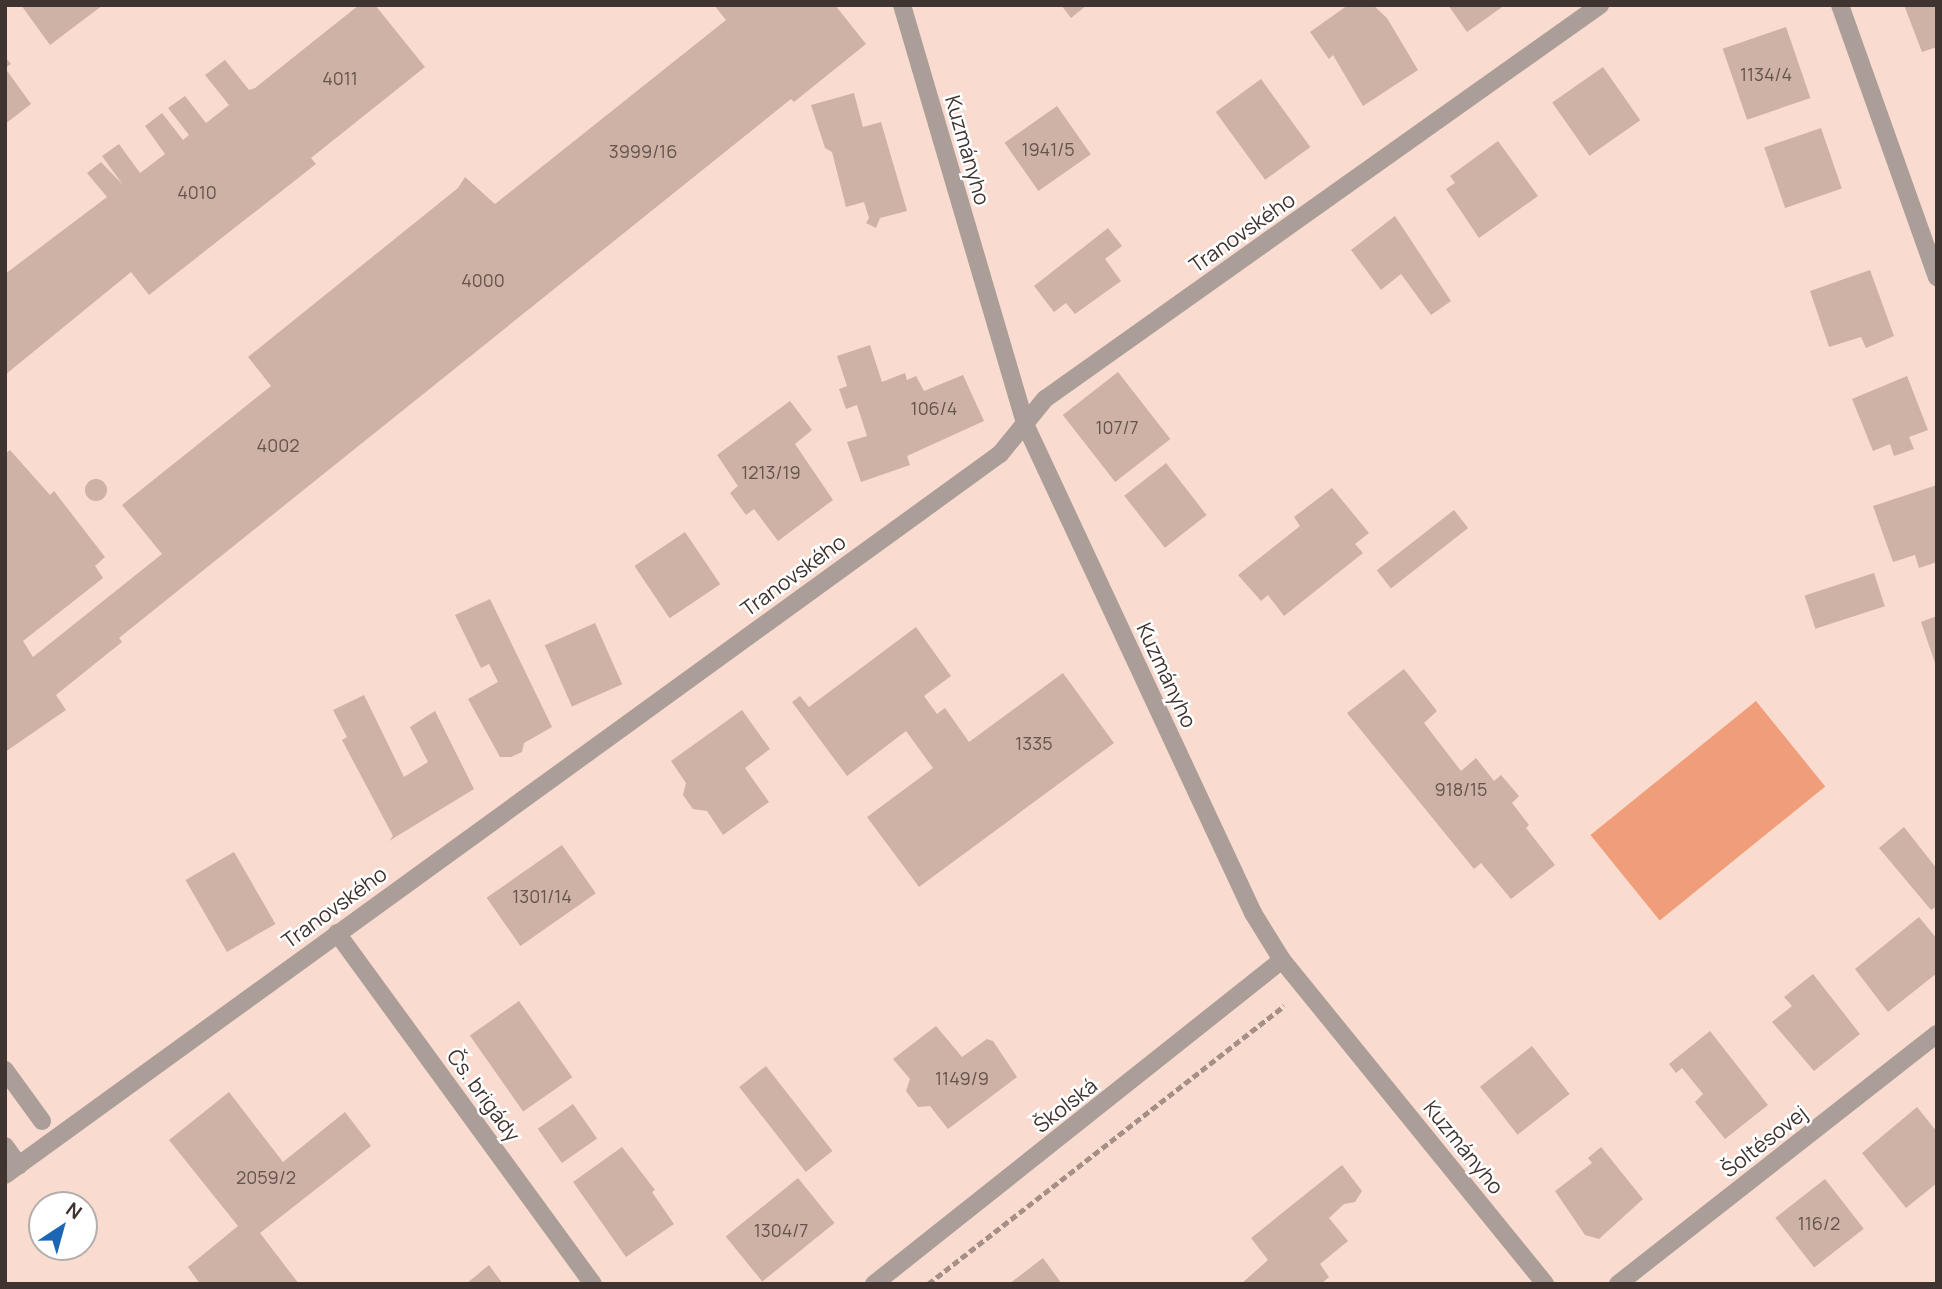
<!DOCTYPE html>
<meta charset="utf-8">
<style>
body{margin:0}
#map{position:relative;width:1942px;height:1289px;overflow:hidden;background:#fadbcf;font-family:Manrope,sans-serif}
div>[style]{position:absolute}
.green>*{inset:0;background:#f09d7a;transform-origin:0 0}
.building>*{inset:0;background:#cfb2a6;transform-origin:0 0}
.round{border-radius:50%}
.path>*{height:4.5px;margin-top:-2.25px;transform-origin:0;background:repeating-linear-gradient(90deg,#a58f86 0 7px,transparent 0 10.5px)}
.minor>*{height:18px;margin:-9px;padding:0 9px;transform-origin:9px;border-radius:9px;background:#ab9e99}
span{translate:-50% -50%;white-space:nowrap;text-align:center;line-height:1.15;-webkit-text-stroke:5px #fff;paint-order:stroke}
.number-label{font-size:18px;color:#64544e}
.number-label span{-webkit-text-stroke-width:0}
.street-label{font-size:21px;color:#403430}
.frame{position:absolute;inset:0;border:7px solid #403430;pointer-events:none}
.north{position:absolute;left:28px;top:1191px;width:70px;height:70px;box-sizing:border-box;background:#fff;border:2px solid #b3aeac;border-radius:50%;rotate:36deg;font-size:19px;font-weight:700;line-height:28px;text-align:center;color:#403430}
.north::after{content:'';display:block;margin:auto;width:24px;height:32px;background:#1b66b5;clip-path:polygon(50% 0,100% 100%,50% 72%,0 100%)}
</style>
<div id="map">
<div class="green">
<i style="left:1756px;top:701px;width:110px;height:213px;rotate:51deg"></i>
</div>
<div class="building">
<i style="clip-path:polygon(21px 5px,103px 5px,50px 45px)"></i>
<i style="clip-path:polygon(359px 5px,375px 5px,425px 67px,311px 158px,316px 164px,149px 295px,131px 272px,5px 375px,5px 274px,107px 197px,87px 173px,101px 162px,123px 185px,102px 156px,119px 144px,140px 173px,165px 154px,145px 126px,162px 113px,183px 140px,189px 135px,168px 108px,185px 96px,206px 123px,229px 105px,205px 75px,225px 60px,249px 90px,255px 88px)"></i>
<i style="clip-path:polygon(714px 5px,835px 5px,866px 44px,794px 102px,791px 99px,119px 638px,122px 642px,56px 695px,66px 710px,5px 752px,5px 454px,10px 450px,50px 495px,54px 491px,105px 557px,95px 566px,103px 578px,23px 641px,33px 657px,162px 554px,122px 505px,271px 386px,248px 357px,458px 188px,465px 177px,495px 204px,726px 20px)"></i>
<i style="clip-path:polygon(1061px 5px,1087px 5px,1071px 18px)"></i>
<i style="clip-path:polygon(1348px 5px,1373px 5px,1387px 18px,1418px 70px,1363px 106px,1333px 55px,1329px 59px,1310px 32px)"></i>
<i style="clip-path:polygon(1448px 5px,1505px 5px,1467px 32px)"></i>
<i style="clip-path:polygon(1904px 5px,1937px 5px,1937px 47px,1922px 52px)"></i>
<i style="left:1786px;top:27px;width:75px;height:67px;rotate:71deg"></i>
<i style="clip-path:polygon(5px 57px,11px 64px,5px 68px,31px 104px,5px 124px)"></i>
<i style="left:1603px;top:67px;width:65px;height:62px;rotate:55deg"></i>
<i style="left:1261px;top:79px;width:84px;height:56px;rotate:54deg"></i>
<i style="clip-path:polygon(854px 93px,863px 127px,881px 122px,907px 211px,880px 218px,876px 228px,866px 223px,869px 218px,864px 202px,846px 207px,832px 152px,825px 148px,811px 105px)"></i>
<i style="left:1057px;top:106px;width:59px;height:64px;rotate:55deg"></i>
<i style="left:1821px;top:128px;width:64px;height:60px;rotate:71deg"></i>
<i style="clip-path:polygon(1498px 141px,1538px 196px,1479px 238px,1446px 189px,1455px 183px,1450px 176px)"></i>
<i style="clip-path:polygon(1395px 216px,1451px 301px,1431px 315px,1401px 274px,1381px 290px,1351px 250px)"></i>
<i style="clip-path:polygon(1108px 228px,1122px 246px,1105px 259px,1121px 281px,1075px 314px,1066px 303px,1054px 312px,1034px 286px)"></i>
<i style="clip-path:polygon(1870px 270px,1894px 336px,1866px 348px,1861px 337px,1829px 347px,1810px 291px)"></i>
<i style="clip-path:polygon(870px 345px,882px 382px,905px 373px,907px 380px,916px 376px,924px 391px,963px 375px,984px 421px,907px 456px,910px 465px,861px 482px,847px 442px,867px 436px,857px 405px,846px 409px,839px 389px,847px 386px,837px 356px)"></i>
<i style="left:1118px;top:372px;width:85px;height:70px;rotate:52deg"></i>
<i style="clip-path:polygon(1907px 376px,1928px 430px,1909px 437px,1914px 449px,1894px 456px,1890px 444px,1873px 451px,1852px 399px)"></i>
<i style="clip-path:polygon(790px 401px,812px 430px,795px 444px,833px 500px,778px 541px,754px 509px,746px 515px,730px 493px,738px 486px,717px 455px)"></i>
<i style="left:1166px;top:463px;width:66px;height:53px;rotate:52deg"></i>
<i class="round" style="left:85px;top:479px;width:22px;height:22px"></i>
<i style="clip-path:polygon(1937px 485px,1937px 562px,1919px 568px,1915px 555px,1893px 562px,1873px 506px)"></i>
<i style="clip-path:polygon(1332px 488px,1369px 533px,1355px 544px,1363px 553px,1284px 616px,1268px 595px,1261px 601px,1238px 575px,1300px 526px,1294px 517px)"></i>
<i style="left:1454px;top:510px;width:23px;height:98px;rotate:52deg"></i>
<i style="left:685px;top:532px;width:63px;height:61px;rotate:56deg"></i>
<i style="left:1874px;top:573px;width:35px;height:73px;rotate:72deg"></i>
<i style="clip-path:polygon(490px 599px,552px 727px,524px 743px,522px 752px,511px 757px,500px 757px,468px 699px,498px 682px,489px 664px,481px 668px,455px 615px)"></i>
<i style="clip-path:polygon(1937px 616px,1937px 666px,1936px 666px,1921px 622px)"></i>
<i style="left:595px;top:623px;width:67px;height:55px;rotate:66deg"></i>
<i style="clip-path:polygon(916px 627px,951px 676px,924px 696px,937px 714px,945px 708px,969px 742px,1063px 673px,1114px 743px,919px 887px,867px 817px,933px 768px,906px 731px,847px 776px,792px 702px,800px 696px,809px 707px)"></i>
<i style="clip-path:polygon(1404px 669px,1437px 711px,1424px 723px,1461px 771px,1476px 758px,1494px 781px,1501px 775px,1519px 796px,1512px 803px,1529px 825px,1526px 828px,1555px 865px,1511px 899px,1481px 863px,1474px 869px,1347px 713px)"></i>
<i style="clip-path:polygon(364px 695px,404px 777px,428px 762px,410px 727px,435px 711px,474px 789px,389px 841px,393px 836px,342px 740px,347px 737px,333px 710px)"></i>
<i style="clip-path:polygon(742px 710px,770px 749px,745px 768px,769px 802px,723px 835px,707px 811px,693px 809px,683px 795px,686px 783px,671px 761px)"></i>
<i style="clip-path:polygon(1904px 827px,1937px 869px,1937px 906px,1931px 910px,1879px 848px)"></i>
<i style="left:562px;top:845px;width:59px;height:92px;rotate:55deg"></i>
<i style="left:234px;top:852px;width:83px;height:56px;rotate:60deg"></i>
<i style="clip-path:polygon(1919px 917px,1937px 939px,1937px 973px,1888px 1012px,1855px 969px)"></i>
<i style="clip-path:polygon(1813px 974px,1860px 1034px,1814px 1071px,1772px 1022px,1792px 1006px,1784px 997px)"></i>
<i style="left:519px;top:1001px;width:93px;height:60px;rotate:55deg"></i>
<i style="clip-path:polygon(936px 1026px,962px 1057px,987px 1039px,993px 1041px,1017px 1077px,948px 1129px,930px 1106px,918px 1107px,906px 1091px,910px 1079px,893px 1059px)"></i>
<i style="clip-path:polygon(1710px 1031px,1768px 1105px,1725px 1139px,1695px 1102px,1703px 1094px,1682px 1068px,1676px 1073px,1669px 1064px)"></i>
<i style="left:1532px;top:1046px;width:61px;height:66px;rotate:52deg"></i>
<i style="left:766px;top:1066px;width:108px;height:34px;rotate:52deg"></i>
<i style="clip-path:polygon(229px 1092px,283px 1162px,345px 1112px,371px 1146px,260px 1233px,299px 1284px,200px 1284px,188px 1267px,238px 1226px,169px 1140px)"></i>
<i style="left:573px;top:1104px;width:42px;height:43px;rotate:55deg"></i>
<i style="clip-path:polygon(1917px 1107px,1937px 1132px,1937px 1183px,1906px 1208px,1862px 1153px)"></i>
<i style="clip-path:polygon(622px 1147px,655px 1190px,652px 1192px,674px 1224px,626px 1257px,573px 1182px)"></i>
<i style="clip-path:polygon(1601px 1147px,1643px 1199px,1599px 1239px,1585px 1235px,1555px 1191px,1592px 1163px,1588px 1158px)"></i>
<i style="clip-path:polygon(1342px 1165px,1362px 1191px,1355px 1202px,1344px 1204px,1329px 1218px,1348px 1241px,1320px 1264px,1329px 1277px,1321px 1284px,1241px 1284px,1268px 1260px,1251px 1238px)"></i>
<i style="left:798px;top:1178px;width:58px;height:93px;rotate:51deg"></i>
<i style="left:1825px;top:1179px;width:63px;height:63px;rotate:52deg"></i>
<i style="clip-path:polygon(1043px 1258px,1062px 1284px,1009px 1284px)"></i>
<i style="clip-path:polygon(489px 1265px,503px 1284px,466px 1284px)"></i>
</div>
<div class="path">
<i style="left:928px;top:1284px;width:452px;rotate:-38deg"></i>
</div>
<div class="minor">
<i style="left:902px;top:5px;width:437px;rotate:73.6deg"></i>
<i style="left:1025px;top:424px;width:540px;rotate:65deg"></i>
<i style="left:1253px;top:913px;width:55px;rotate:58.3deg"></i>
<i style="left:1282px;top:960px;width:417px;rotate:50.9deg"></i>
<i style="left:1840px;top:5px;width:289px;rotate:70.4deg"></i>
<i style="left:337px;top:933px;width:434px;rotate:53.9deg"></i>
<i style="left:5px;top:1070px;width:63px;rotate:54deg"></i>
<i style="left:5px;top:1146px;width:24px;rotate:54deg"></i>
<i style="left:5px;top:1175px;width:1229px;rotate:-35.93deg"></i>
<i style="left:1000px;top:454px;width:71px;rotate:-50.7deg"></i>
<i style="left:1045px;top:399px;width:681px;rotate:-35.37deg"></i>
<i style="left:874px;top:1284px;width:521px;rotate:-38.45deg"></i>
<i style="left:1618px;top:1284px;width:405px;rotate:-38.1deg"></i>
</div>
<div class="number-label">
<span style="left:1766px;top:74px">1134/4</span>
<span style="left:340px;top:78px">4011</span>
<span style="left:1048px;top:149px">1941/5</span>
<span style="left:643px;top:151px">3999/16</span>
<span style="left:197px;top:192px">4010</span>
<span style="left:483px;top:280px">4000</span>
<span style="left:934px;top:408px">106/4</span>
<span style="left:1117px;top:427px">107/7</span>
<span style="left:278px;top:445px">4002</span>
<span style="left:771px;top:472px">1213/19</span>
<span style="left:1034px;top:743px">1335</span>
<span style="left:1461px;top:789px">918/15</span>
<span style="left:542px;top:896px">1301/14</span>
<span style="left:962px;top:1078px">1149/9</span>
<span style="left:266px;top:1177px">2059/2</span>
<span style="left:1819px;top:1223px">116/2</span>
<span style="left:781px;top:1230px">1304/7</span>
</div>
<div class="street-label">
<span style="left:968px;top:150px;rotate:74deg">Kuzmányho</span>
<span style="left:1242px;top:232px;rotate:-35deg">Tranovského</span>
<span style="left:793px;top:575px;rotate:-36deg">Tranovského</span>
<span style="left:1167px;top:675px;rotate:65deg">Kuzmányho</span>
<span style="left:334px;top:907px;rotate:-36deg">Tranovského</span>
<span style="left:484px;top:1095px;rotate:54deg">Čs. brigády</span>
<span style="left:1065px;top:1105px;rotate:-38deg">Školská</span>
<span style="left:1764px;top:1141px;rotate:-38deg">Šoltésovej</span>
<span style="left:1464px;top:1147px;rotate:51deg">Kuzmányho</span>
</div>
<div class="frame"></div>
<div class="north">N</div>
</div>
